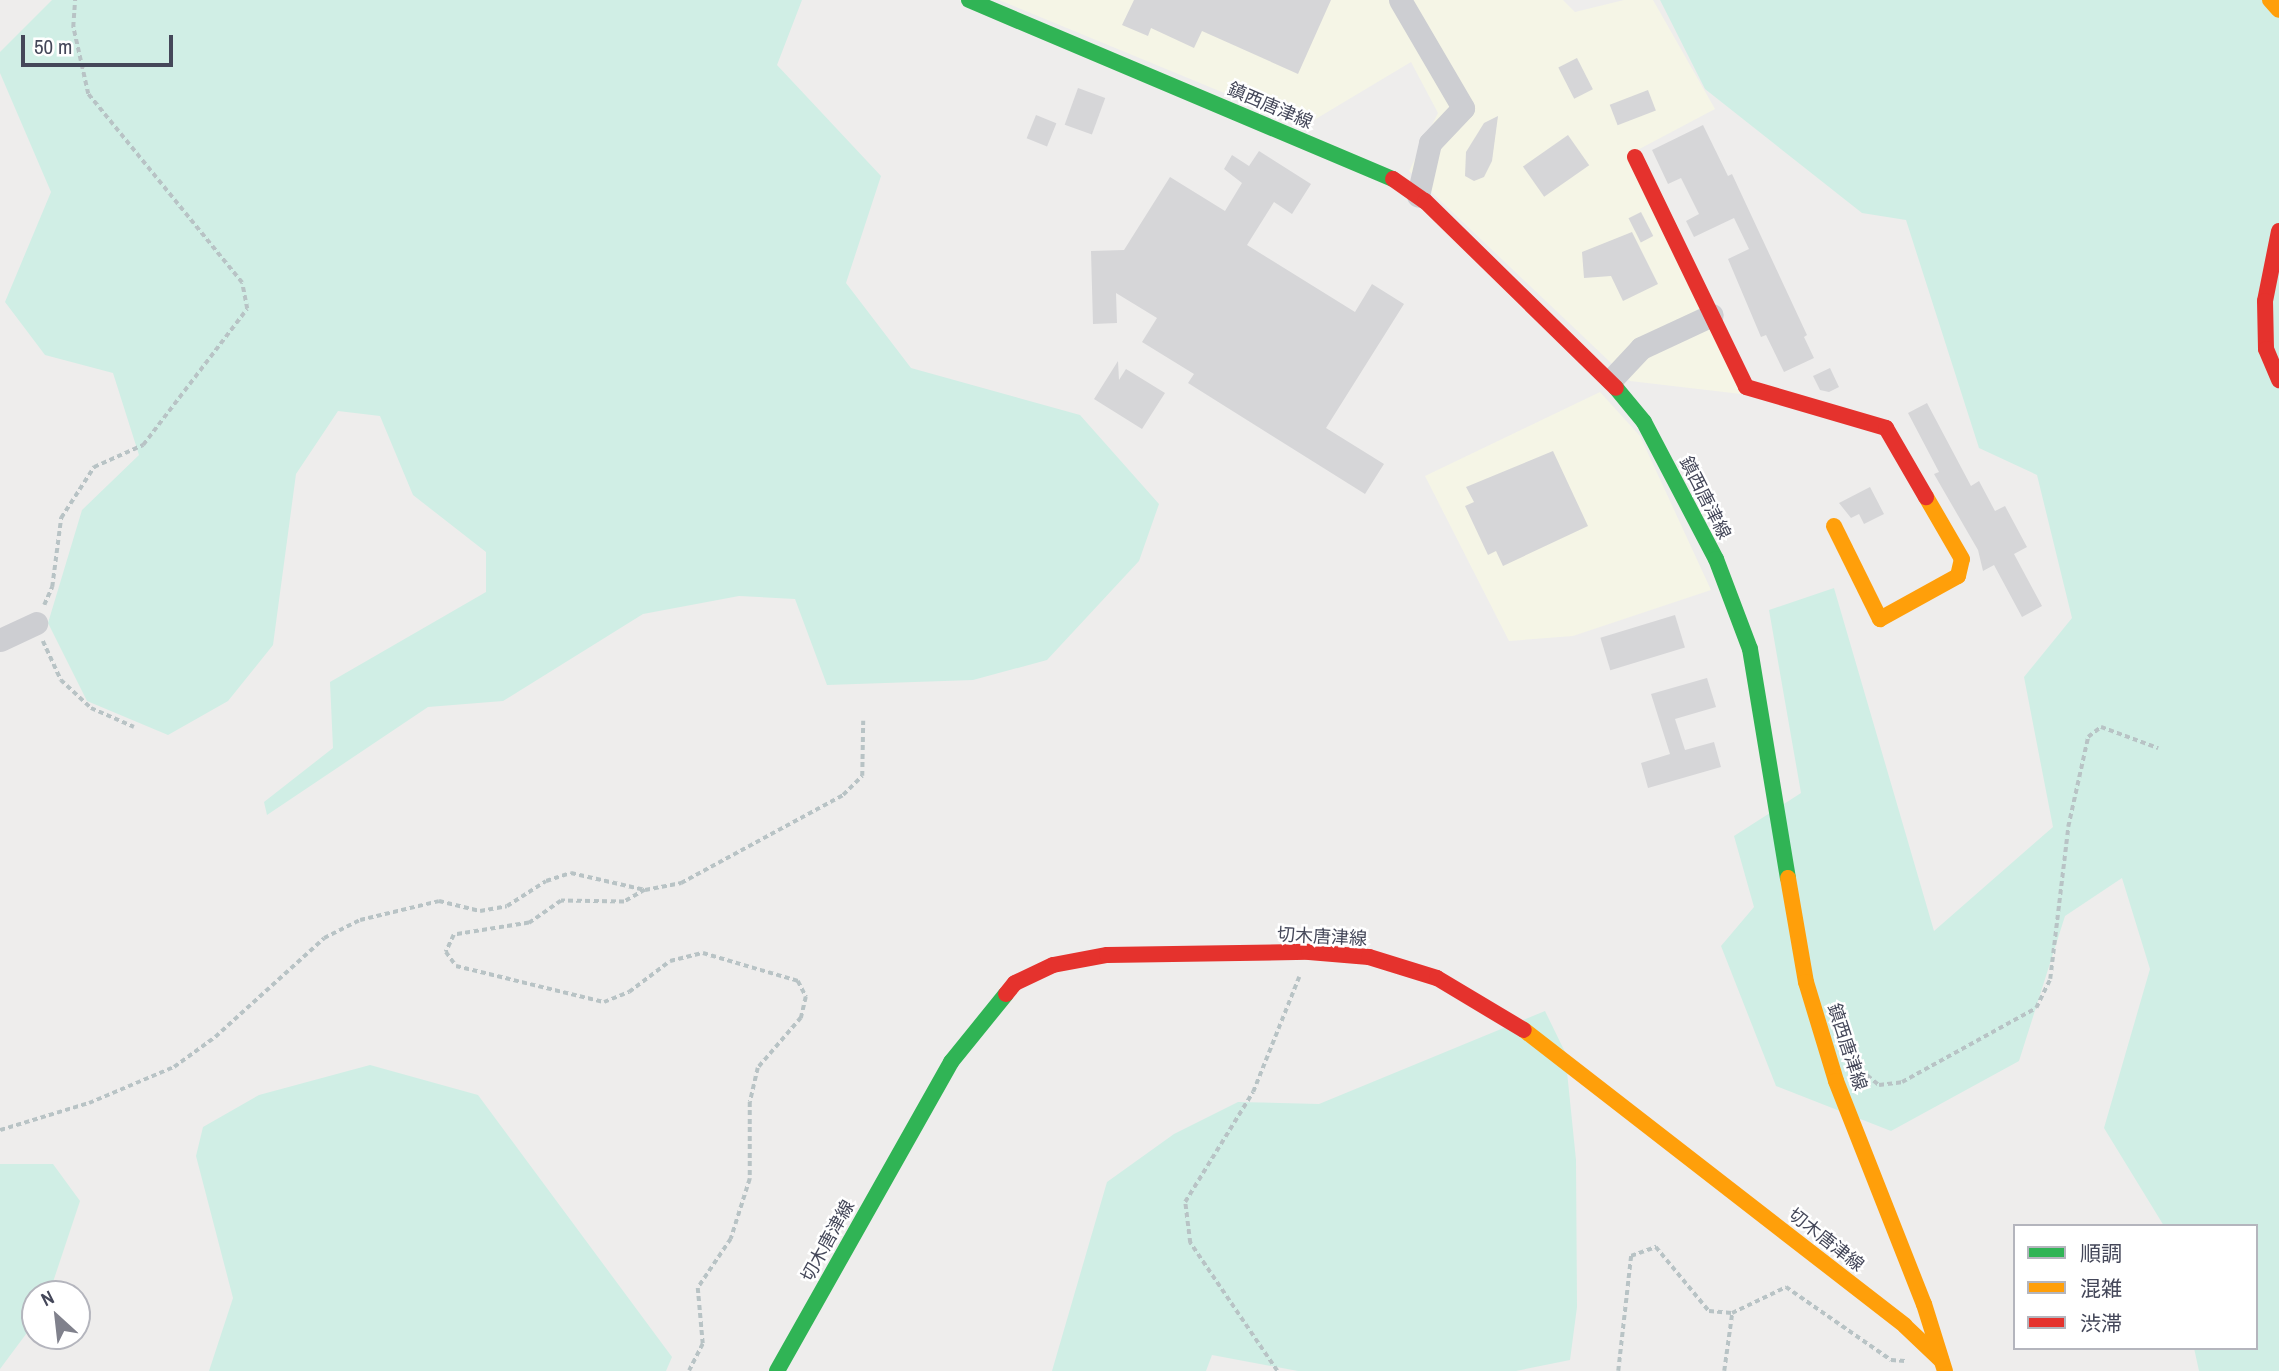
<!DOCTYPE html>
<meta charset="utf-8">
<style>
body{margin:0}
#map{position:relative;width:2279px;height:1371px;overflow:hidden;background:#eeedec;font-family:"Archivo Narrow","Noto Sans JP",sans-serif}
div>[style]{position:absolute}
.commercial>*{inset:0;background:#f5f5e6}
.green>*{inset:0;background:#d0eee5}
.building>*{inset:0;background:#d6d6d8;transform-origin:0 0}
.path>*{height:3.5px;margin-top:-1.75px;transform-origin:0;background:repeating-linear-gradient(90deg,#b8c3c5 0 5px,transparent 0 8.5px)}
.street>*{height:23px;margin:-11.5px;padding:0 11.5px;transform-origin:11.5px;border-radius:11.5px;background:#cdced2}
.fast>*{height:16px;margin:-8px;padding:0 8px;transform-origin:8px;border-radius:8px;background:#30b455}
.slow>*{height:16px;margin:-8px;padding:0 8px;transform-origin:8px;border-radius:8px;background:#ff9f0a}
.jam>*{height:16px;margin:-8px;padding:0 8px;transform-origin:8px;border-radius:8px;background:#e5322d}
span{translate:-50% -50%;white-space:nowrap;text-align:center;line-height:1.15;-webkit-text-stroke:5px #fff;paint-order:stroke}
.street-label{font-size:18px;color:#444759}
.legend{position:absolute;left:2013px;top:1224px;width:245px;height:126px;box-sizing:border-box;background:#fff;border:2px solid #b4b5bd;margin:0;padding:9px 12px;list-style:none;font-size:21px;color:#444759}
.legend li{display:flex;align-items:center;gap:14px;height:35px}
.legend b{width:35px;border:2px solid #b4b5bd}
.north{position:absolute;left:21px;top:1280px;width:70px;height:70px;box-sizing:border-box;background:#fff;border:2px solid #b4b5bd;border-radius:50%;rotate:333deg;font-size:19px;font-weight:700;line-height:28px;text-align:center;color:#444759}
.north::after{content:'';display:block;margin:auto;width:24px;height:32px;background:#80818c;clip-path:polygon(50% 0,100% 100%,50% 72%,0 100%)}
.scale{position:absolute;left:21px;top:35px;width:152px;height:32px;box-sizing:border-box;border:4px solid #444759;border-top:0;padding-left:9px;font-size:21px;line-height:24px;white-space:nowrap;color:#444759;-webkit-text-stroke:5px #fff;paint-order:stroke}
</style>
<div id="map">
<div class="commercial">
<i style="clip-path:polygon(999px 0,1563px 0,1575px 12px,1624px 0,1653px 0,1715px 109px,1628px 155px,1741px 394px,1630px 381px,1409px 171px,1438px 113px,1411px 62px,1304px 126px)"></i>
<i style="clip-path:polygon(1600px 392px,1640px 436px,1711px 590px,1573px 636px,1509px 641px,1425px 476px)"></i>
</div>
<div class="green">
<i style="clip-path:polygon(52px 0,802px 0,777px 65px,881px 176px,846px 283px,911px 368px,1080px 415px,1159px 504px,1139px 561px,1047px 660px,973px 680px,827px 685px,795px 599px,739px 596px,643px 614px,503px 701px,428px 707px,267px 815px,264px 802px,333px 748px,330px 682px,486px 592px,486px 552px,413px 495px,380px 416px,338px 411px,296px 474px,273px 645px,228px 701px,168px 735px,87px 701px,48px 623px,82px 510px,139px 455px,113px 373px,45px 355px,5px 302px,51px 192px,0 73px,0 52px)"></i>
<i style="clip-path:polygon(1660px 0,2279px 0,2279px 1371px,2199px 1371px,2194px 1348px,2256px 1348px,2256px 1226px,2164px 1226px,2104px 1128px,2150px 969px,2122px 878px,2065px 916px,2019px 1061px,1891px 1131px,1776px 1086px,1721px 946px,1754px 907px,1734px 836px,1801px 793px,1769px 610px,1834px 588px,1934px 931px,2053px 827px,2024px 677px,2072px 618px,2037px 475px,1979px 448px,1906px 220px,1862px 213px,1705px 89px)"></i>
<i style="clip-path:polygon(1545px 1011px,1565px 1052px,1576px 1160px,1577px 1307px,1570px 1360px,1516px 1371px,1298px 1371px,1212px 1355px,1206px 1371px,1052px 1371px,1107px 1182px,1174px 1134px,1238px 1102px,1319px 1104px)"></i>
<i style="clip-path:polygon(370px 1065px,478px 1095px,672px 1357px,666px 1371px,209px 1371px,233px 1298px,196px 1156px,203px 1127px,259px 1095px)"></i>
<i style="clip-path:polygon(0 1164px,53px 1164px,80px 1201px,49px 1294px,35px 1294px,35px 1322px,0 1369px)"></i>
</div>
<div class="building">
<i style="clip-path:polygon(1134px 0,1331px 0,1298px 74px,1202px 31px,1194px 48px,1151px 28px,1148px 36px,1122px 25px)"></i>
<i style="left:1577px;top:58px;width:35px;height:21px;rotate:63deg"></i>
<i style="left:1078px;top:88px;width:29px;height:39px;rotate:20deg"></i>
<i style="left:1648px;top:90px;width:22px;height:41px;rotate:69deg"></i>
<i style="left:1036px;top:115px;width:22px;height:25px;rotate:22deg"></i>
<i style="clip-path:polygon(1498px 116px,1492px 161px,1484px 177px,1474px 181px,1465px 176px,1466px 152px,1484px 123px)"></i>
<i style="clip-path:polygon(1703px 125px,1728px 176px,1732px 174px,1807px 335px,1804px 337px,1814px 358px,1784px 372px,1766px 335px,1761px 337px,1728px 259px,1749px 249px,1734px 218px,1694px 237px,1686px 221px,1699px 214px,1681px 178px,1668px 184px,1652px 150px)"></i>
<i style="left:1568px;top:135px;width:37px;height:55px;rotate:55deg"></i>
<i style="clip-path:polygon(1259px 151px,1311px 184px,1292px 214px,1274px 202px,1247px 245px,1355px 312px,1372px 284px,1404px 304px,1326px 428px,1384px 464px,1365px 494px,1188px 383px,1194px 374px,1142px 342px,1157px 318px,1116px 293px,1117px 323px,1093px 324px,1091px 251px,1124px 250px,1170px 177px,1225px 211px,1242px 183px,1224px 169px,1232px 155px,1249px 166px)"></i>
<i style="left:1641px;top:212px;width:27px;height:14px;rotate:63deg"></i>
<i style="clip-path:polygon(1632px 232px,1658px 284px,1623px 301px,1611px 276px,1584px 278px,1582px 252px)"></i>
<i style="clip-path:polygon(1118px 361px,1119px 380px,1126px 369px,1165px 393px,1142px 429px,1094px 399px)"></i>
<i style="clip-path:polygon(1830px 368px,1839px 387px,1829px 392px,1820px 390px,1813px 376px)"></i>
<i style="clip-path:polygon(1927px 403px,1971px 486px,1979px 481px,1995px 511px,2005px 506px,2027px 547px,2014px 554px,2042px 606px,2022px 617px,1994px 565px,1983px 571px,1978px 550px,1934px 474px,1939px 472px,1908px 413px)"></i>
<i style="clip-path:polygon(1553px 451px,1588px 526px,1503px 566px,1496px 551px,1488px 555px,1465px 506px,1474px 502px,1466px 487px)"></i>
<i style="clip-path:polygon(1870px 487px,1884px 514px,1864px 524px,1859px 514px,1851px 518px,1839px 503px)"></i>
<i style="left:1675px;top:615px;width:34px;height:78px;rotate:73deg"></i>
<i style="clip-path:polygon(1707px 678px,1716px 707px,1675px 719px,1685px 750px,1714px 742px,1721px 767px,1648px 788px,1641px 763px,1670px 754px,1651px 694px)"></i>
</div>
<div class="path">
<i style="left:44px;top:605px;width:20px;rotate:-66deg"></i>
<i style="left:52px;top:587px;width:70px;rotate:-82.6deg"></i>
<i style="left:61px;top:518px;width:61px;rotate:-57.1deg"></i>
<i style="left:94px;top:467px;width:54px;rotate:-24.2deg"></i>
<i style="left:143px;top:445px;width:171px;rotate:-52.6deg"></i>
<i style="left:247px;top:309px;width:26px;rotate:-101deg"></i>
<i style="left:242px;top:283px;width:244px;rotate:-129.2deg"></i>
<i style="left:88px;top:94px;width:69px;rotate:-102.6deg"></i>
<i style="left:73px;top:27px;width:27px;rotate:-86deg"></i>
<i style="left:43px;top:641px;width:43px;rotate:65.2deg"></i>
<i style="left:61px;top:680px;width:41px;rotate:43deg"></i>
<i style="left:91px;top:708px;width:47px;rotate:23.8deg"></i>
<i style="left:645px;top:890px;width:24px;rotate:150deg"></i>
<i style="left:624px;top:902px;width:63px;rotate:-179.1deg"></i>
<i style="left:561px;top:901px;width:39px;rotate:145deg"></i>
<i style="left:529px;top:923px;width:76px;rotate:170.9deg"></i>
<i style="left:454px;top:935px;width:19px;rotate:115deg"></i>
<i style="left:446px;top:952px;width:17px;rotate:54deg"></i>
<i style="left:456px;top:966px;width:152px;rotate:13.7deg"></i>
<i style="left:604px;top:1002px;width:27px;rotate:-22deg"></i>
<i style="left:629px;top:992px;width:51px;rotate:-37.1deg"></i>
<i style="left:670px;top:961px;width:34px;rotate:-14deg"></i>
<i style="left:703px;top:953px;width:99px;rotate:16.4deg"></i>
<i style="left:798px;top:981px;width:18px;rotate:63deg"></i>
<i style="left:806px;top:997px;width:22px;rotate:103deg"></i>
<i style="left:801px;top:1018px;width:66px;rotate:130.7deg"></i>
<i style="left:758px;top:1068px;width:35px;rotate:103deg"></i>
<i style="left:750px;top:1102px;width:77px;rotate:90deg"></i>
<i style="left:750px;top:1179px;width:63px;rotate:107.6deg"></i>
<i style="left:731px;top:1239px;width:59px;rotate:124deg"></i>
<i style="left:698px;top:1288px;width:56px;rotate:84.9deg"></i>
<i style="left:703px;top:1344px;width:30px;rotate:117deg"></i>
<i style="left:1861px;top:1070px;width:23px;rotate:40deg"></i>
<i style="left:1879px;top:1085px;width:23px;rotate:-7deg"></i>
<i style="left:1902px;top:1082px;width:153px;rotate:-28.9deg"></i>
<i style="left:2036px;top:1008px;width:32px;rotate:-64deg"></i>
<i style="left:2050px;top:979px;width:153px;rotate:-83.2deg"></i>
<i style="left:2068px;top:827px;width:92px;rotate:-77.5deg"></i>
<i style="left:2088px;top:737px;width:16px;rotate:-38deg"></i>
<i style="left:2101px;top:727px;width:61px;rotate:20.2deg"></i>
<i style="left:0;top:1130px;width:93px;rotate:-16.9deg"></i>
<i style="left:89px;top:1103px;width:92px;rotate:-23deg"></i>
<i style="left:174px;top:1067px;width:51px;rotate:-36.2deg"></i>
<i style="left:215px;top:1037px;width:147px;rotate:-42.2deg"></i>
<i style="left:324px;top:938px;width:40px;rotate:-26.6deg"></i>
<i style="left:360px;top:920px;width:81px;rotate:-13.5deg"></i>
<i style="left:439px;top:901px;width:42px;rotate:13.7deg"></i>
<i style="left:480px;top:911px;width:27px;rotate:-10deg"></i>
<i style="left:507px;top:906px;width:46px;rotate:-32.7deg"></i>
<i style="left:546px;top:881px;width:26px;rotate:-18deg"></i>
<i style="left:571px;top:873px;width:76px;rotate:12.9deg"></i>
<i style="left:645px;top:890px;width:37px;rotate:-11deg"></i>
<i style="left:681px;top:883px;width:184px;rotate:-28.5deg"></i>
<i style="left:843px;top:795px;width:27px;rotate:-45deg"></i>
<i style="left:862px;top:776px;width:55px;rotate:-89deg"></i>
<i style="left:1277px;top:1371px;width:155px;rotate:-124.2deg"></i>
<i style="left:1190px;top:1243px;width:41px;rotate:-97deg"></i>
<i style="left:1185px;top:1202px;width:129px;rotate:-58.3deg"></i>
<i style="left:1253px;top:1092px;width:124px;rotate:-68.2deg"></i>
<i style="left:1618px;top:1371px;width:116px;rotate:-83.6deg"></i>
<i style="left:1631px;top:1256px;width:27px;rotate:-20deg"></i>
<i style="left:1656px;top:1247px;width:83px;rotate:50.4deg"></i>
<i style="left:1709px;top:1311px;width:23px;rotate:5deg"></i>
<i style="left:1732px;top:1313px;width:60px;rotate:-25.7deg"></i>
<i style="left:1786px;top:1287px;width:128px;rotate:34.8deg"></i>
<i style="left:1891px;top:1360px;width:14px;rotate:4deg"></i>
<i style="left:1724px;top:1371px;width:59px;rotate:-82.1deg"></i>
</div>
<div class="street">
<i style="left:1400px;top:0;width:125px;rotate:59.7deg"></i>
<i style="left:1463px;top:108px;width:48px;rotate:133.3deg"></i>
<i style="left:1430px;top:143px;width:54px;rotate:102.8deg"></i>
<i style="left:1612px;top:379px;width:42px;rotate:-46.9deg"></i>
<i style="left:1641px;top:348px;width:78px;rotate:-24.9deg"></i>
<i style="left:0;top:640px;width:40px;rotate:-25deg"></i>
</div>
<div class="fast">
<i style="left:969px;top:0;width:460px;rotate:22.9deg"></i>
<i style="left:1616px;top:388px;width:44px;rotate:50.5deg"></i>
<i style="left:1644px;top:422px;width:155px;rotate:62.3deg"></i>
<i style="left:1716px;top:559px;width:96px;rotate:69.3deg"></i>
<i style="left:1750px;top:649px;width:232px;rotate:80.6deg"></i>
<i style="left:777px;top:1371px;width:355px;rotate:-60.6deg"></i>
<i style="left:951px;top:1062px;width:87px;rotate:-51deg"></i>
</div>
<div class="slow">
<i style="left:2270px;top:0;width:13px;rotate:48deg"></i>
<i style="left:1834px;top:526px;width:104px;rotate:63.7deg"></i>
<i style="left:1880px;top:619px;width:89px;rotate:-28.9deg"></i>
<i style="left:1958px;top:576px;width:17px;rotate:-77deg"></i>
<i style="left:1962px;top:559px;width:72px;rotate:-120.1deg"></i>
<i style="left:1788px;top:878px;width:106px;rotate:80.2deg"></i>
<i style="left:1806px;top:982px;width:103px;rotate:73.1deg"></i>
<i style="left:1836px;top:1081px;width:240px;rotate:68.5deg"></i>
<i style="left:1924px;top:1304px;width:70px;rotate:72.6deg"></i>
<i style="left:1524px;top:1030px;width:482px;rotate:37.8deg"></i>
<i style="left:1905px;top:1326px;width:50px;rotate:43.4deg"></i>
</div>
<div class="jam">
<i style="left:1635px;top:157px;width:255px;rotate:64.2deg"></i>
<i style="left:1746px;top:387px;width:146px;rotate:16.3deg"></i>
<i style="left:1886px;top:428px;width:80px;rotate:59.9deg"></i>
<i style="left:1393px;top:179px;width:39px;rotate:35deg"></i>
<i style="left:1425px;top:201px;width:267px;rotate:44.4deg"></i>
<i style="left:2279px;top:231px;width:71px;rotate:101.3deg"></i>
<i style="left:2265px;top:301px;width:48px;rotate:88.8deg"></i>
<i style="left:2266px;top:349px;width:34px;rotate:67deg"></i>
<i style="left:1006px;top:994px;width:14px;rotate:-51deg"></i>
<i style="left:1015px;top:983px;width:42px;rotate:-25.3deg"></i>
<i style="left:1053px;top:965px;width:55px;rotate:-10.5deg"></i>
<i style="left:1107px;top:955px;width:202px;rotate:-0.9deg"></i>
<i style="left:1309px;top:952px;width:60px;rotate:4.8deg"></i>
<i style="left:1369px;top:957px;width:71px;rotate:17.2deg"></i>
<i style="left:1437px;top:978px;width:101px;rotate:30.9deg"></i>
</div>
<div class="street-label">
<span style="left:1270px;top:106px;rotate:23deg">鎮西唐津線</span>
<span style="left:1705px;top:498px;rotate:63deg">鎮西唐津線</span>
<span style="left:1322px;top:937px;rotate:3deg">切木唐津線</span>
<span style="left:1847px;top:1047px;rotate:72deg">鎮西唐津線</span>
<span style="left:1826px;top:1240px;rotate:38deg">切木唐津線</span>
<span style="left:828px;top:1241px;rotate:-61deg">切木唐津線</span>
</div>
<ul class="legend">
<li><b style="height:9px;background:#30b455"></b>順調</li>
<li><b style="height:9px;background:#ff9f0a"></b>混雑</li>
<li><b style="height:9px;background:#e5322d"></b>渋滞</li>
</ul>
<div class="north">N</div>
<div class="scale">50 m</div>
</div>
